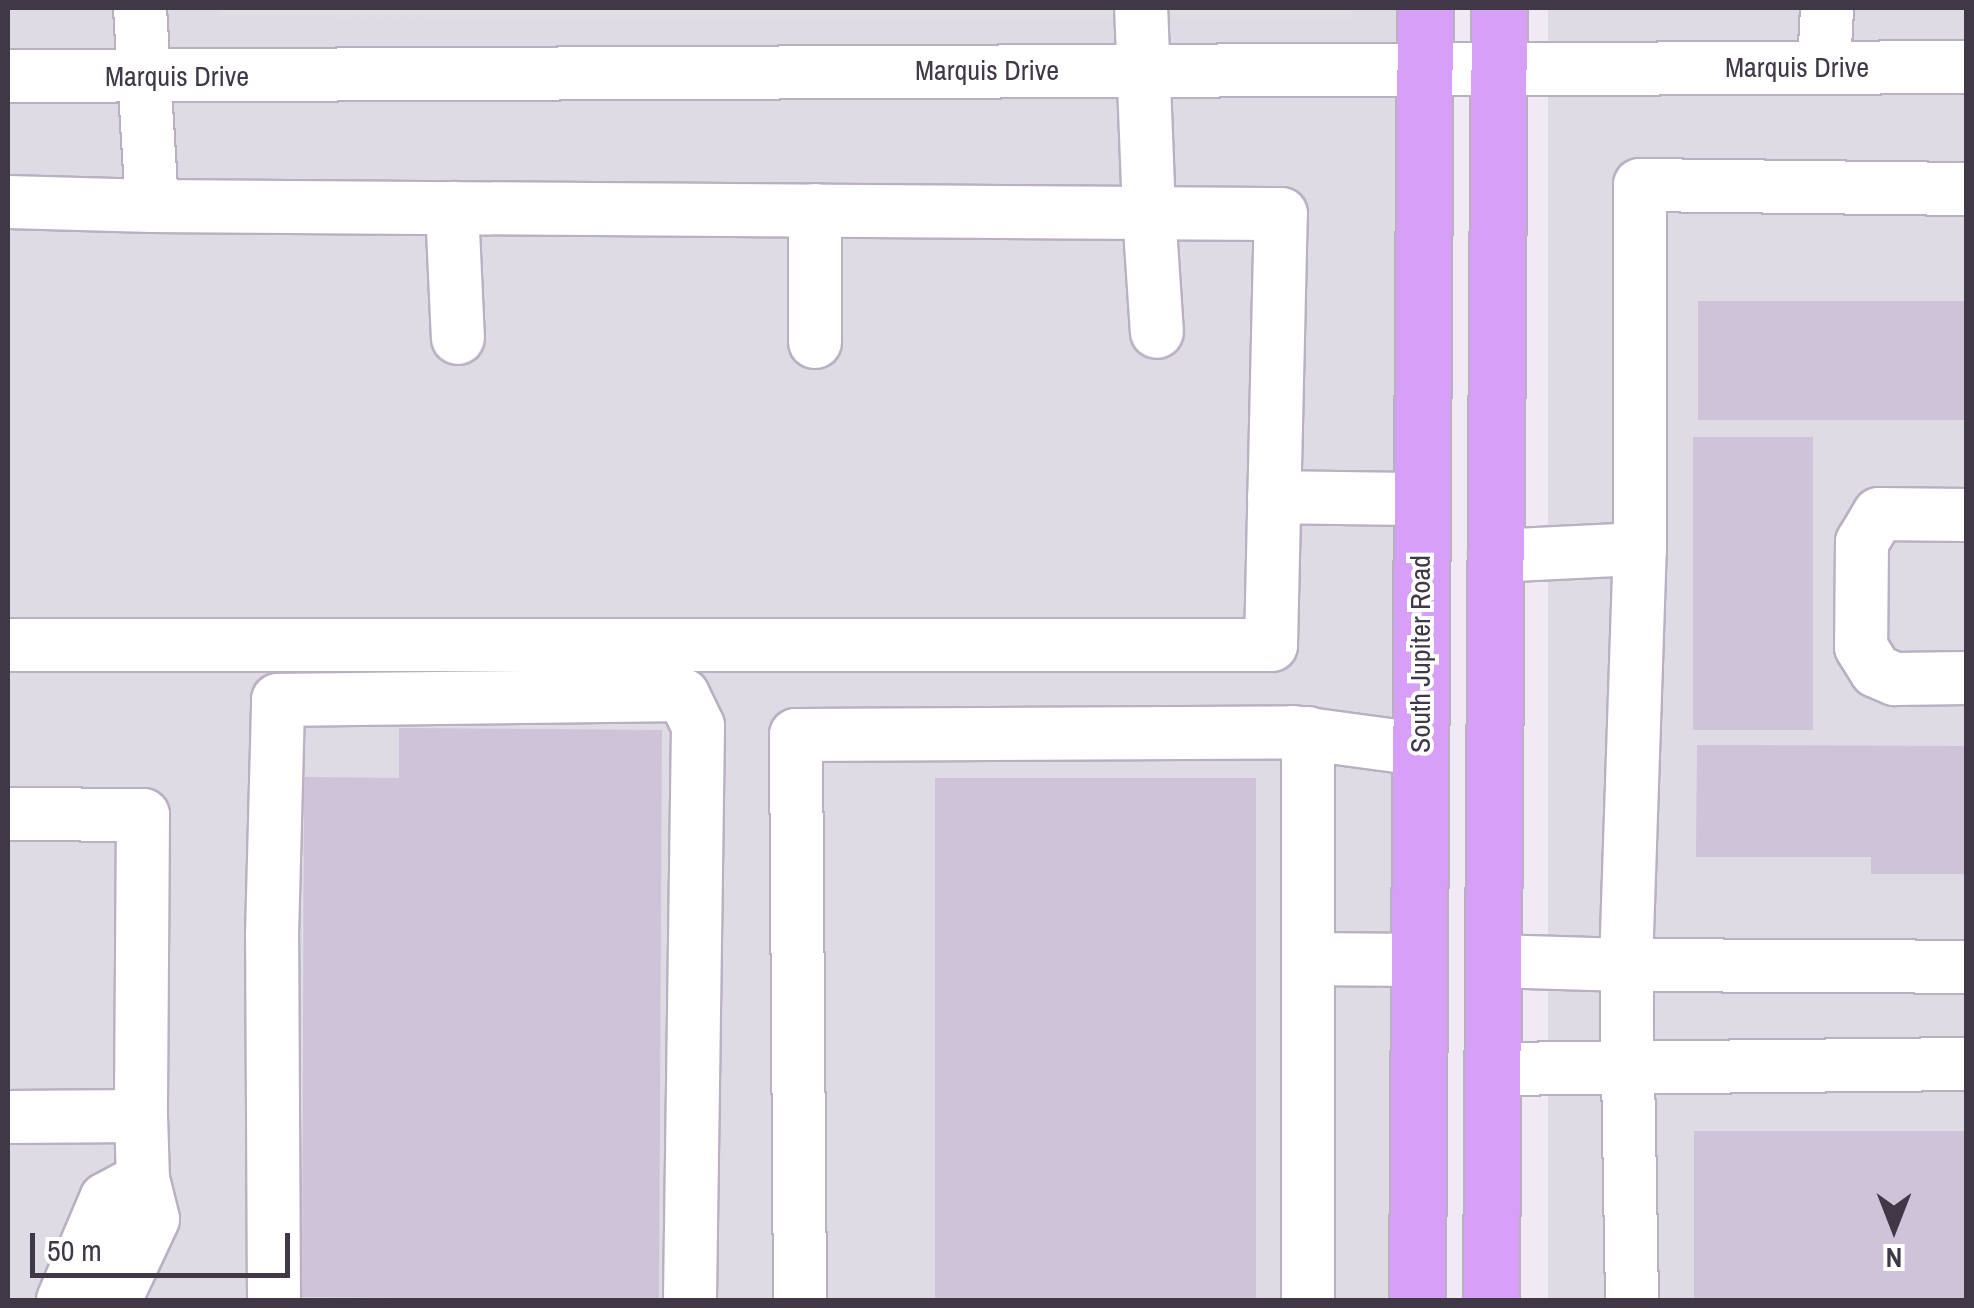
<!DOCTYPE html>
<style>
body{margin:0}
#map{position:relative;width:1974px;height:1308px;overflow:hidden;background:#f0eaf4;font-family:"Archivo Narrow",sans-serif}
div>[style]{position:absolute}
.industrial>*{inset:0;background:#dfdbe4;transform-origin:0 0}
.parking>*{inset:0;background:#e1dee3}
.building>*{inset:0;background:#cec3d8;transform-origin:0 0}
.roads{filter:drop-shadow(2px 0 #bab0c2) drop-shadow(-2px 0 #bab0c2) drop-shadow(0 2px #bab0c2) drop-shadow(0 -2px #bab0c2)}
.minor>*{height:52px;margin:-26px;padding:0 26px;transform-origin:26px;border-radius:26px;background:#fff}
.major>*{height:55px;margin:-27.5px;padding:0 27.5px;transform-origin:27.5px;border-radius:27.5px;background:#d89ff8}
span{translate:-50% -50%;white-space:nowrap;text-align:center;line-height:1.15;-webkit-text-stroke:8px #fff;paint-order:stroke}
.street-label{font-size:28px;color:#403847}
.frame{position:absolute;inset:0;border:10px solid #403847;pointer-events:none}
.north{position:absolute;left:1844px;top:1178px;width:100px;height:100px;-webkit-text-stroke:8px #fff;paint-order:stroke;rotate:180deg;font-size:28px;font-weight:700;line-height:40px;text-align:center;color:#403847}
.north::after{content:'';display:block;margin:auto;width:35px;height:45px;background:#403847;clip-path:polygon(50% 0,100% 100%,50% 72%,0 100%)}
.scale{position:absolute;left:30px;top:1233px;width:260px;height:45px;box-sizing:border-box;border:5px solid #403847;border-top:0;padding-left:12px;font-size:30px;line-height:35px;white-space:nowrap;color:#403847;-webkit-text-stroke:8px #fff;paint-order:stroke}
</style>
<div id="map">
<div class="industrial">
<i style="left:8px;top:8px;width:1388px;height:1292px"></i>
<i style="left:1548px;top:8px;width:418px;height:1292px"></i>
</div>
<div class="parking">
<i style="clip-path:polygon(220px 8px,1351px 8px,1351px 19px,220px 17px)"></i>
</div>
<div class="building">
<i style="left:1698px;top:301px;width:268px;height:119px"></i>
<i style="left:1693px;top:437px;width:120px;height:293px"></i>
<i style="clip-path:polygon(399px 728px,662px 730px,659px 1300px,302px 1297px,304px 777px,399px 778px)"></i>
<i style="clip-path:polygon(1697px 745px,1966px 746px,1966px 874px,1871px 874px,1871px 857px,1696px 857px)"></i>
<i style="left:1256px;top:778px;width:522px;height:321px;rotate:90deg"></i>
<i style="left:1694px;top:1131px;width:272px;height:169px"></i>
</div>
<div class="roads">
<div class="minor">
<i style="left:140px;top:8px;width:198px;rotate:86.5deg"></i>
<i style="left:152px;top:206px;width:997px;rotate:0.4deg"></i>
<i style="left:1149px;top:213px;width:205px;rotate:-92.2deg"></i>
<i style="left:1824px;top:66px;width:58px;rotate:-87deg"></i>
<i style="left:8px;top:76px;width:1958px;rotate:-0.26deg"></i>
<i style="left:8px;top:202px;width:144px;rotate:1.6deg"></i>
<i style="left:452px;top:208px;width:130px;rotate:87.4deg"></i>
<i style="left:815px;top:210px;width:132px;rotate:90deg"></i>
<i style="left:1274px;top:497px;width:147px;rotate:0.8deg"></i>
<i style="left:1966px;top:515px;width:87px;rotate:-179.3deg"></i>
<i style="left:1879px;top:514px;width:33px;rotate:121deg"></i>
<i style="left:1862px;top:542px;width:105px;rotate:90.5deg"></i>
<i style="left:1861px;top:647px;width:28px;rotate:58deg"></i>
<i style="left:1876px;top:671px;width:21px;rotate:23deg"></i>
<i style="left:1895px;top:679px;width:71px;rotate:-0.8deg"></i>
<i style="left:1495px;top:556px;width:145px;rotate:-2.8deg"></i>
<i style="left:1640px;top:549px;width:364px;rotate:-90deg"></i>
<i style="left:1640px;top:185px;width:326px;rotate:0.7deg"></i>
<i style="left:8px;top:645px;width:1263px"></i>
<i style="left:1271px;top:645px;width:431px;rotate:-88.7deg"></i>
<i style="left:1281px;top:214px;width:132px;rotate:-179.6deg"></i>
<i style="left:1149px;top:213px;width:119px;rotate:86.2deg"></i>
<i style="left:1308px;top:733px;width:567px;rotate:90deg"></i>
<i style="left:8px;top:814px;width:135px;rotate:0.4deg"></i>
<i style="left:143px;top:815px;width:301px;rotate:90.4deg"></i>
<i style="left:141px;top:1116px;width:63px;rotate:88.2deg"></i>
<i style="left:143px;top:1179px;width:41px;rotate:76deg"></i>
<i style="left:153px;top:1219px;width:89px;rotate:115.1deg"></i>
<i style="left:1308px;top:959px;width:111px;rotate:0.5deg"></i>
<i style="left:1493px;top:961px;width:133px;rotate:1.7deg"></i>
<i style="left:1626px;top:965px;width:416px;rotate:-88.1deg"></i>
<i style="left:1492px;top:1069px;width:474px;rotate:-0.6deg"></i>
<i style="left:8px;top:1117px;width:133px;rotate:-0.4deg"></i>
<i style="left:63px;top:1300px;width:110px;rotate:-66.9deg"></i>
<i style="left:106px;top:1199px;width:42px;rotate:-28.4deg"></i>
<i style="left:274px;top:1300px;width:365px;rotate:-90.3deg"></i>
<i style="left:272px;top:935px;width:235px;rotate:-88.5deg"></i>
<i style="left:278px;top:700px;width:405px;rotate:-0.7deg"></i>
<i style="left:683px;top:695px;width:34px;rotate:64deg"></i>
<i style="left:698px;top:726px;width:574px;rotate:90.8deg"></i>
<i style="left:800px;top:1300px;width:565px;rotate:-90.41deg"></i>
<i style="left:796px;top:735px;width:497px;rotate:-0.3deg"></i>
<i style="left:1293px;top:732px;width:127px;rotate:7.7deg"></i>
<i style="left:1632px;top:1300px;width:335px;rotate:-91deg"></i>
<i style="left:1626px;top:965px;width:340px;rotate:0.3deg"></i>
</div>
<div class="major">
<i style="left:1417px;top:1300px;width:1292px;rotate:-89.65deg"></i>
<i style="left:1491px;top:1300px;width:1292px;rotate:-89.65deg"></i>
</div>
</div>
<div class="street-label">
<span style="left:1797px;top:67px">Marquis Drive</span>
<span style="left:987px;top:70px">Marquis Drive</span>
<span style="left:177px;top:76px">Marquis Drive</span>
<span style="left:1420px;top:654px;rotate:-90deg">South Jupiter Road</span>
</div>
<div class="frame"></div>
<div class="north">N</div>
<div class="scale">50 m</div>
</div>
